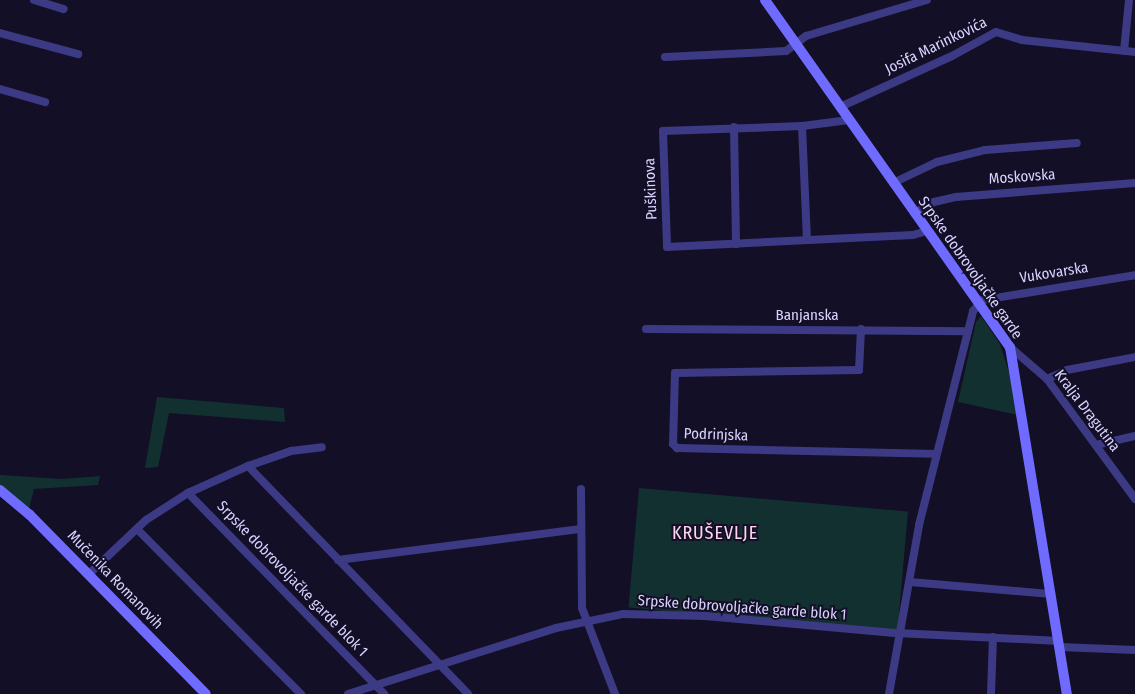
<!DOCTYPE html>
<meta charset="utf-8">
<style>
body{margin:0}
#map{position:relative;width:1135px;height:694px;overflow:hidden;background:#130f26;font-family:"Fira Sans Condensed",sans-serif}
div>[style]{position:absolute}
.green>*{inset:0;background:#12302f;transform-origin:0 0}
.street>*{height:8px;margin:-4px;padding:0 4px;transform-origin:4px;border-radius:4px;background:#3d3a85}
.secondary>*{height:10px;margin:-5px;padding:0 5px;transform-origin:5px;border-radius:5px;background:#6f6bff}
span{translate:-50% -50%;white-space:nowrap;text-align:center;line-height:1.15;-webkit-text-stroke:4px #130f26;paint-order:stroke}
.street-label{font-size:15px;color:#d9d4ff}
.quarter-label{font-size:18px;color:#ffd6f0;letter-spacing:1px}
</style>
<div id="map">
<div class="green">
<i style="clip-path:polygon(981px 316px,1000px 344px,1012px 382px,1018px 415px,958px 402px,976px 322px)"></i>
<i style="clip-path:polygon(157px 397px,284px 408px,285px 422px,169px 413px,158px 467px,145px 468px)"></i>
<i style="clip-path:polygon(0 475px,62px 479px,100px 476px,98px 485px,34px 489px,29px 509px,0 486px)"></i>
<i style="left:639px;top:488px;width:270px;height:120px;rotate:5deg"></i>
</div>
<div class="street">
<i style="left:34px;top:0;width:31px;rotate:17deg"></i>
<i style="left:0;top:33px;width:81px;rotate:15.1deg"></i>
<i style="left:1124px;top:51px;width:51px;rotate:-84.4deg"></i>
<i style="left:665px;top:57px;width:121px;rotate:-2.8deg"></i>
<i style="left:786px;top:51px;width:25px;rotate:-37deg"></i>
<i style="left:806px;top:36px;width:126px;rotate:-16.6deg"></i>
<i style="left:0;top:89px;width:47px;rotate:16.1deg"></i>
<i style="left:840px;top:107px;width:123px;rotate:-24.5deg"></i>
<i style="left:952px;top:56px;width:50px;rotate:-28.6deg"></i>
<i style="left:996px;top:32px;width:27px;rotate:17deg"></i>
<i style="left:1022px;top:40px;width:114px;rotate:6.1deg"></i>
<i style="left:849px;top:120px;width:47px;rotate:172.7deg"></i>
<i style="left:802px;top:126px;width:139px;rotate:177.9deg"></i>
<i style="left:663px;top:131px;width:116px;rotate:88deg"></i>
<i style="left:667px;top:247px;width:246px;rotate:-2.8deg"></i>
<i style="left:913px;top:235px;width:15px;rotate:-16deg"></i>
<i style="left:802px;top:126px;width:114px;rotate:87.5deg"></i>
<i style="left:734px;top:127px;width:117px;rotate:89deg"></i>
<i style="left:893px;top:183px;width:49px;rotate:-25.5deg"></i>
<i style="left:937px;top:162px;width:49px;rotate:-14deg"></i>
<i style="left:985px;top:150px;width:92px;rotate:-4.4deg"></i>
<i style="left:914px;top:213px;width:23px;rotate:-29deg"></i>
<i style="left:934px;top:202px;width:23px;rotate:-13deg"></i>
<i style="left:956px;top:197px;width:180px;rotate:-4.5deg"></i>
<i style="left:646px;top:329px;width:322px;rotate:0.4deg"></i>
<i style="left:861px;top:329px;width:41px;rotate:92.8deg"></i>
<i style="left:859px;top:370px;width:184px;rotate:179.1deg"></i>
<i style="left:675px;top:373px;width:71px;rotate:91.6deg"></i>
<i style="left:673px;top:444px;width:6px;rotate:45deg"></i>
<i style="left:677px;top:448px;width:259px;rotate:1.3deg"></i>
<i style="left:1010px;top:347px;width:49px;rotate:40.9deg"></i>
<i style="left:1047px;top:379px;width:149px;rotate:53.7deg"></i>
<i style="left:1047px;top:379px;width:22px;rotate:-24deg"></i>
<i style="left:1067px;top:370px;width:69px;rotate:-10.8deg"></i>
<i style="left:1096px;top:445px;width:40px;rotate:-13deg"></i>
<i style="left:248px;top:466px;width:317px;rotate:46deg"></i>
<i style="left:581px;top:489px;width:119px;rotate:89.5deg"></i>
<i style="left:582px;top:608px;width:92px;rotate:69deg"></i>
<i style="left:188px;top:493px;width:281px;rotate:45.7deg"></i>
<i style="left:137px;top:529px;width:233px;rotate:45.2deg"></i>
<i style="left:338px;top:560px;width:245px;rotate:-7.3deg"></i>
<i style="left:89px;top:574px;width:79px;rotate:-43.5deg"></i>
<i style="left:146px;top:520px;width:50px;rotate:-32.7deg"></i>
<i style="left:188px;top:493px;width:66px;rotate:-24.2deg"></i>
<i style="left:248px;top:466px;width:46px;rotate:-19.2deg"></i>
<i style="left:291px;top:451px;width:31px;rotate:-7deg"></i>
<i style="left:910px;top:582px;width:142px;rotate:4.9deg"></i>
<i style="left:1060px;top:647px;width:75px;rotate:2.3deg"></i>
<i style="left:348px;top:694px;width:218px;rotate:-17.6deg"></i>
<i style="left:556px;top:628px;width:68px;rotate:-11.8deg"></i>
<i style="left:623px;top:614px;width:82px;rotate:1.4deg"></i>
<i style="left:705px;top:616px;width:193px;rotate:5.1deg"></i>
<i style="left:897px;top:633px;width:162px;rotate:2.8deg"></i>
<i style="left:889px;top:694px;width:172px;rotate:-79.9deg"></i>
<i style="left:919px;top:525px;width:221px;rotate:-75.8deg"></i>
<i style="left:973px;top:311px;width:15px;rotate:-48deg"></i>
<i style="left:983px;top:300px;width:154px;rotate:-9.3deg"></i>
<i style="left:991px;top:694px;width:57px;rotate:-88deg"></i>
</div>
<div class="secondary">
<i style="left:765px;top:0;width:425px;rotate:54.8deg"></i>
<i style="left:1010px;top:347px;width:352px;rotate:80.7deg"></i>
<i style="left:0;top:490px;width:38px;rotate:40deg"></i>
<i style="left:29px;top:514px;width:252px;rotate:45.5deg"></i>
</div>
<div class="street-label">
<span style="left:936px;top:46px;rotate:-26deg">Josifa Marinkovića</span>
<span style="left:1022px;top:177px;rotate:-4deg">Moskovska</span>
<span style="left:651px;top:189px;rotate:-92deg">Puškinova</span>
<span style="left:970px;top:268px;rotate:55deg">Srpske dobrovoljačke garde</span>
<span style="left:1054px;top:273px;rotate:-9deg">Vukovarska</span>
<span style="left:807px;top:316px">Banjanska</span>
<span style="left:1087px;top:411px;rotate:53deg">Kralja Dragutina</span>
<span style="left:716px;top:435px;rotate:2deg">Podrinjska</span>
<span style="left:292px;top:579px;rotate:46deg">Srpske dobrovoljačke garde blok 1</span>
<span style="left:115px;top:580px;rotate:46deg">Mučenika Romanovih</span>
<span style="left:742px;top:608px;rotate:4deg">Srpske dobrovoljačke garde blok 1</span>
</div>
<div class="quarter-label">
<span style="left:715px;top:533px">KRUŠEVLJE</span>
</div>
</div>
